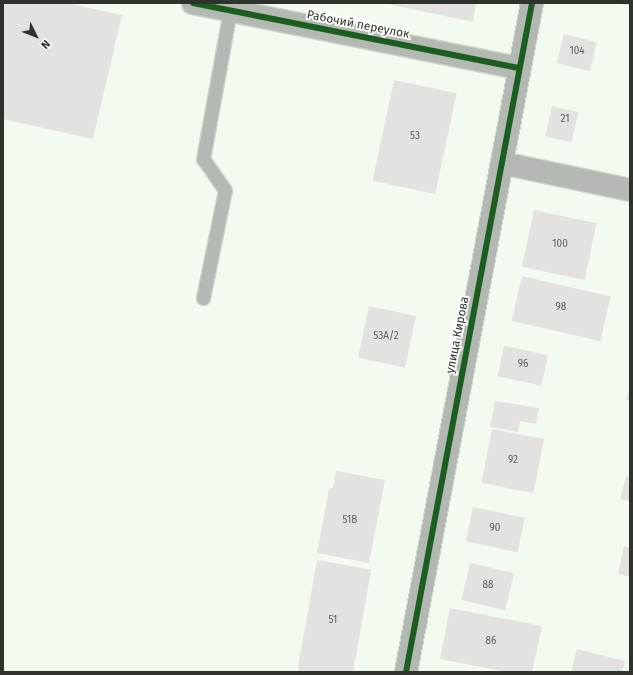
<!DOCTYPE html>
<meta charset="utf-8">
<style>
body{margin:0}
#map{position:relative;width:633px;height:675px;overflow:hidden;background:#f3faf0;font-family:"Fira Sans",sans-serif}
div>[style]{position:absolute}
.building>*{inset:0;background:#e3e2e0;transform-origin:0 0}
.roads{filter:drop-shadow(1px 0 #d0d6cd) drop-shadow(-1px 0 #d0d6cd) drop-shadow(0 1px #d0d6cd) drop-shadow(0 -1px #d0d6cd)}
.lane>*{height:13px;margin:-6.5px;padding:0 6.5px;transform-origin:6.5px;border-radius:6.5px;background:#b5b9b4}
.street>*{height:22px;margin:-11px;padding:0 11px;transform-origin:11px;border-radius:11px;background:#b5b9b4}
.secondary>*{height:22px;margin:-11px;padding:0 11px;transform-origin:11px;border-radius:11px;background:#b3b9b2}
.cycleway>*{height:6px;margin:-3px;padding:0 3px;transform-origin:3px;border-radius:3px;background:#1b5e20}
span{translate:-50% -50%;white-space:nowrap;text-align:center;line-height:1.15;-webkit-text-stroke:3.5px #fff;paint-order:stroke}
.number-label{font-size:10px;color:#5e625b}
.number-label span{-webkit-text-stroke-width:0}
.street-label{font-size:12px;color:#2e342b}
.frame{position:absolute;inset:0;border:4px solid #2e342b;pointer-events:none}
.north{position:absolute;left:16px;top:16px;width:40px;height:40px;-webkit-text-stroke:3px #fff;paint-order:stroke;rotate:132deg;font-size:11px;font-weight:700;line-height:16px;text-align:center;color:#2e342b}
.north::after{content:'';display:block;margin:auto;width:14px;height:18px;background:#2e342b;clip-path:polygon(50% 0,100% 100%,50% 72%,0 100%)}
</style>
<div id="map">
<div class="building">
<i style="clip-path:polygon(3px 3px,68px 3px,122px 15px,93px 139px,3px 119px)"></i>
<i style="clip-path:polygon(383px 3px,476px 3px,473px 22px)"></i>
<i style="clip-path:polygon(630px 3px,630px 6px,621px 4px,621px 3px)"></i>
<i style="left:564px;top:34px;width:34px;height:30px;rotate:14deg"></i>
<i style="left:394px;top:80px;width:64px;height:103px;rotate:12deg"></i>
<i style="left:552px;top:106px;width:27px;height:31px;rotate:13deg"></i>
<i style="left:534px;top:210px;width:64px;height:58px;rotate:12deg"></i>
<i style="left:522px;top:276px;width:91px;height:46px;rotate:13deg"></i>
<i style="left:369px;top:306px;width:48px;height:53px;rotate:12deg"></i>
<i style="left:504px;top:346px;width:45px;height:31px;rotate:12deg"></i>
<i style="clip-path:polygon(630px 387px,630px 401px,626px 400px)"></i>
<i style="clip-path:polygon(495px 401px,539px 408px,536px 424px,520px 421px,518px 432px,490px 427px)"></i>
<i style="left:492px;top:429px;width:53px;height:55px;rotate:11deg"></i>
<i style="clip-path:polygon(336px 471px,385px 480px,369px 563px,317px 553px,329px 489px,333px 488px)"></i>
<i style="clip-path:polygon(626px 476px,630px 477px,630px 501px,620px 499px)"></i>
<i style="left:473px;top:507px;width:53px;height:35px;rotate:12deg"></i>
<i style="clip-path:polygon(624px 546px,630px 548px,630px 577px,618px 574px)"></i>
<i style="left:317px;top:560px;width:55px;height:114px;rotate:10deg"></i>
<i style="left:470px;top:563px;width:45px;height:38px;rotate:13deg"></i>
<i style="clip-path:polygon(450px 608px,542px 626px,532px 672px,507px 672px,440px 659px)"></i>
<i style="clip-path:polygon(577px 649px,625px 661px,622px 672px,571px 672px)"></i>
</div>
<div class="roads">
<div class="lane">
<i style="left:203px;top:298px;width:110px;rotate:-78.5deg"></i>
<i style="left:225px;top:190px;width:38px;rotate:-125deg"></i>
<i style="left:203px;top:159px;width:151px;rotate:-79.7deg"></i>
</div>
<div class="street">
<i style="left:193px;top:3px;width:332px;rotate:11.3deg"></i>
<i style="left:502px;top:163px;width:131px;rotate:11.9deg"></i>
</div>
<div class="secondary">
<i style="left:406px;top:672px;width:681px;rotate:-79.33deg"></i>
</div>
</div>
<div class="cycleway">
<i style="left:193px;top:3px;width:332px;rotate:11.3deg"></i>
<i style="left:406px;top:672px;width:681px;rotate:-79.33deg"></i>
</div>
<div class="number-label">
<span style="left:577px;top:52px">104</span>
<span style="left:565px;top:120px">21</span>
<span style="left:415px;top:137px">53</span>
<span style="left:560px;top:245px">100</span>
<span style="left:561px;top:308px">98</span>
<span style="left:386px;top:337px">53А/2</span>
<span style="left:523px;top:365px">96</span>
<span style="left:513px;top:461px">92</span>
<span style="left:350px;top:521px">51В</span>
<span style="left:495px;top:529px">90</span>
<span style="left:488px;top:586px">88</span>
<span style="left:333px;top:621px">51</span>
<span style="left:491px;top:642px">86</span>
</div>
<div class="street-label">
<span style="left:358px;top:25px;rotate:11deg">Рабочий переулок</span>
<span style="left:458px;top:335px;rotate:-79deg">улица Кирова</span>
</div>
<div class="frame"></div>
<div class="north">N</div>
</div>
